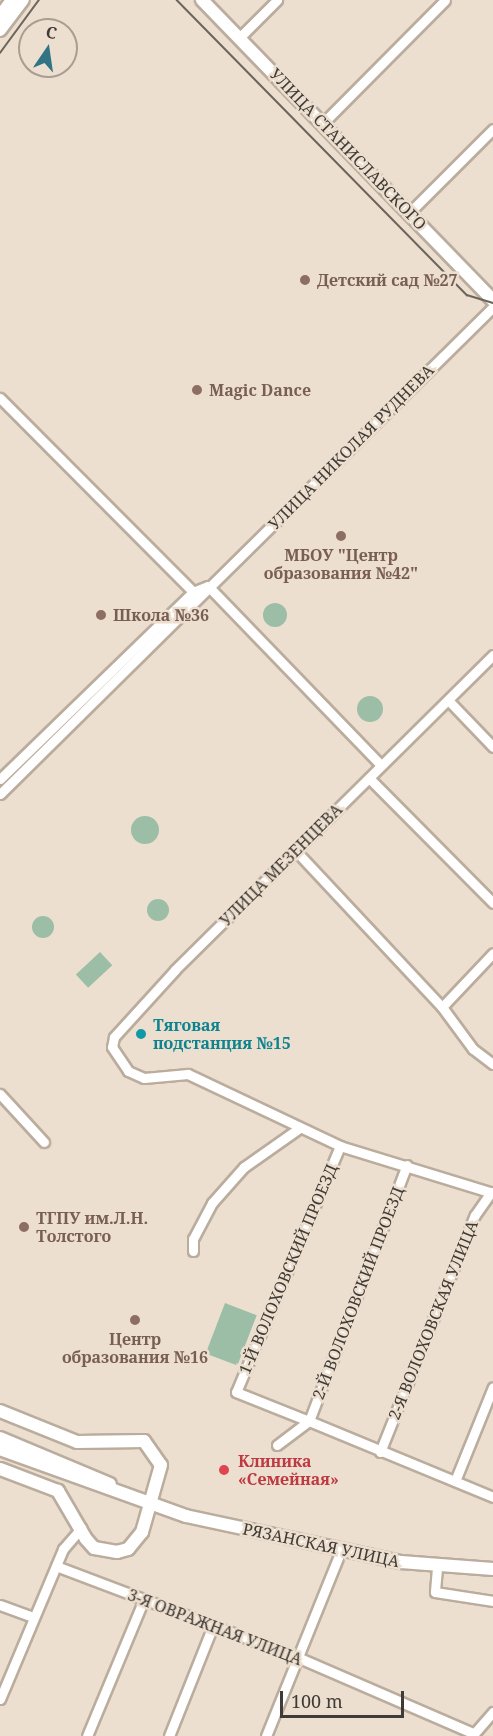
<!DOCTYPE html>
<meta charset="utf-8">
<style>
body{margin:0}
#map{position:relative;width:493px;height:1736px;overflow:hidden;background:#eddfcf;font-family:"Noto Serif",serif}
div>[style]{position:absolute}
.green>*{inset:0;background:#9cbea7;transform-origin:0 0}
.round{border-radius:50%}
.roads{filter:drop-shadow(2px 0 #bbad9e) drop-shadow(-2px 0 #bbad9e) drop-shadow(0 2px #bbad9e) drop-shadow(0 -2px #bbad9e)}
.minor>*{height:9px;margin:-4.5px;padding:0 4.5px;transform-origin:4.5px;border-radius:4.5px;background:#fff}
.major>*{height:12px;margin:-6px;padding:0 6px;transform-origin:6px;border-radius:6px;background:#fff}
.tram>*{height:1.5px;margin:-0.75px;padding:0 0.75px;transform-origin:0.75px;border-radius:0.75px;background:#6c655d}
.dots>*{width:16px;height:16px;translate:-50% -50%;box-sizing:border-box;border:3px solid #eddfcf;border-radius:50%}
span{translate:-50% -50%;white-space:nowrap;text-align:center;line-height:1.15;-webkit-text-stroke:5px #eddfcf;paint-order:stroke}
.street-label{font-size:16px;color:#403b35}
.education-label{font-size:16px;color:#785e54;font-weight:700}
.left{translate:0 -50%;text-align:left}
.culture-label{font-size:16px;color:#0d838f;font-weight:700}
.health-label{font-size:16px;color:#be3a42;font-weight:700}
.north{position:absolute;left:18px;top:18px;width:60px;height:60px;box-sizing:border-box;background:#eddfcf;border:2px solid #a89d91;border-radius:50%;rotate:13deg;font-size:16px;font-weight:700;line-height:24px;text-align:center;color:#403b35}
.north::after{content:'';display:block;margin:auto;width:21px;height:27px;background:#317585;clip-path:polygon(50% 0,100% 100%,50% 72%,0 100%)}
.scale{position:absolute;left:280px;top:1691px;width:124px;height:27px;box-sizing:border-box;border:3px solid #403b35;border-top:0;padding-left:8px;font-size:18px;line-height:21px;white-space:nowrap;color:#403b35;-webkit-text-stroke:4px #eddfcf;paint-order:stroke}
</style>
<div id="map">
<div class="green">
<i class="round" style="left:263px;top:603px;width:24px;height:24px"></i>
<i class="round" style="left:357px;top:696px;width:26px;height:26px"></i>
<i class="round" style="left:131px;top:816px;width:28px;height:28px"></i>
<i class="round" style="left:147px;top:899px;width:22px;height:22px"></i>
<i class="round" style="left:32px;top:916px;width:22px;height:22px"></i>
<i style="left:100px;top:952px;width:18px;height:33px;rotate:47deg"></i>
<i style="left:225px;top:1303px;width:34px;height:54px;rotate:21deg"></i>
</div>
<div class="roads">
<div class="minor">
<i style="left:239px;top:38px;width:54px;rotate:-45deg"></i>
<i style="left:323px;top:123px;width:173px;rotate:-45.2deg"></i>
<i style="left:410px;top:212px;width:117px;rotate:-45deg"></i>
<i style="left:0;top:398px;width:274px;rotate:45.1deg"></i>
<i style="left:208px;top:586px;width:249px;rotate:46deg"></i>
<i style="left:493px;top:655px;width:448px;rotate:135.3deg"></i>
<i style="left:175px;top:970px;width:91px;rotate:132.3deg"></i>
<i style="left:114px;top:1037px;width:10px;rotate:101deg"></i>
<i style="left:112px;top:1047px;width:29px;rotate:56deg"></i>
<i style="left:128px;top:1071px;width:17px;rotate:24deg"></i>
<i style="left:144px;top:1078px;width:44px;rotate:-5.2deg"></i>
<i style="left:188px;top:1074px;width:168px;rotate:25.3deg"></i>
<i style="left:340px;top:1146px;width:160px;rotate:17.1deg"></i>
<i style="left:448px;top:700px;width:65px;rotate:46.2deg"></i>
<i style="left:369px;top:778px;width:176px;rotate:45.2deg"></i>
<i style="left:0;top:779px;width:269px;rotate:-44.1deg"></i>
<i style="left:193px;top:592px;width:16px;rotate:-22deg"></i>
<i style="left:0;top:794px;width:693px;rotate:-44.65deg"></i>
<i style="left:295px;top:850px;width:215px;rotate:46.9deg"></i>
<i style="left:442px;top:1007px;width:52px;rotate:53.6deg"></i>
<i style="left:473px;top:1049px;width:25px;rotate:37deg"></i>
<i style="left:442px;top:1007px;width:74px;rotate:-46.6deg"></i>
<i style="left:0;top:1094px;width:65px;rotate:47.5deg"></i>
<i style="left:340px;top:1146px;width:267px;rotate:112.9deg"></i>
<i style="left:236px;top:1392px;width:79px;rotate:21.7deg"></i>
<i style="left:309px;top:1421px;width:274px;rotate:-69.1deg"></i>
<i style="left:193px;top:1251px;width:12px;rotate:-90deg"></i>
<i style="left:193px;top:1239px;width:41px;rotate:-62.2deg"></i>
<i style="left:212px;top:1203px;width:48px;rotate:-48.4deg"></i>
<i style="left:244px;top:1167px;width:66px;rotate:-35.1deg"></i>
<i style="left:277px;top:1445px;width:40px;rotate:-37deg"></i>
<i style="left:309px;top:1421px;width:199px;rotate:22.4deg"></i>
<i style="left:380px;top:1452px;width:255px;rotate:-68.2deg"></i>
<i style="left:475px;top:1215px;width:28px;rotate:-55deg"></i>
<i style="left:455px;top:1481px;width:101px;rotate:-68deg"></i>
<i style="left:56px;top:1566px;width:258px;rotate:20.7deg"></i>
<i style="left:297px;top:1657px;width:192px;rotate:23.4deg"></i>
<i style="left:437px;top:1568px;width:24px;rotate:95deg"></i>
<i style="left:435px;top:1592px;width:59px;rotate:8.8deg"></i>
<i style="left:0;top:1605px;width:35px;rotate:20deg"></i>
<i style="left:0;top:1699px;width:163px;rotate:-67.2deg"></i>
<i style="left:63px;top:1549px;width:28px;rotate:-49deg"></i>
<i style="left:87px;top:1736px;width:148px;rotate:-67.4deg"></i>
<i style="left:169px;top:1736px;width:116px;rotate:-68.3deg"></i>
<i style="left:266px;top:1736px;width:201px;rotate:-68deg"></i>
<i style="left:472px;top:1736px;width:32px;rotate:-49deg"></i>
</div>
<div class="major">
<i style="left:202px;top:0;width:418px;rotate:45.9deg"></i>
<i style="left:0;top:16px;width:20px;rotate:-53deg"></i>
<i style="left:0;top:30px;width:38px;rotate:-53deg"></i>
<i style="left:0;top:1411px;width:83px;rotate:21.9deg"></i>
<i style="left:77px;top:1442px;width:67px;rotate:-0.9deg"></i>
<i style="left:144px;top:1441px;width:29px;rotate:55deg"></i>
<i style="left:161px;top:1465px;width:70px;rotate:105.8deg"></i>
<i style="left:142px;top:1532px;width:22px;rotate:129deg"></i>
<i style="left:128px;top:1549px;width:11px;rotate:165deg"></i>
<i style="left:117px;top:1552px;width:23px;rotate:-170deg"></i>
<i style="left:94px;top:1548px;width:12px;rotate:-132deg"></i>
<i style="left:86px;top:1539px;width:56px;rotate:-120.3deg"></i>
<i style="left:58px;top:1491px;width:62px;rotate:-159.2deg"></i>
<i style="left:0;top:1438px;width:119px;rotate:22.7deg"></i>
<i style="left:0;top:1449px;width:198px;rotate:19.8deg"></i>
<i style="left:186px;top:1516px;width:220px;rotate:12.1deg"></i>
<i style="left:401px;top:1562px;width:92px;rotate:4.4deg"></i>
</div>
</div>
<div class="tram">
<i style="left:177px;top:0;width:414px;rotate:45.5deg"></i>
<i style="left:467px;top:295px;width:27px;rotate:17deg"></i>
<i style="left:0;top:53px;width:66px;rotate:-53.7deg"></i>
</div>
<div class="dots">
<i style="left:305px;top:280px;background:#8d6e63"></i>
<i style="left:197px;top:390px;background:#8d6e63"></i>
<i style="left:341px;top:536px;background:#8d6e63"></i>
<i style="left:101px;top:615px;background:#8d6e63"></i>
<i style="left:141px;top:1034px;background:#0f9aa8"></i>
<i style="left:24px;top:1227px;background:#8d6e63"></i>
<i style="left:135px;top:1320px;background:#8d6e63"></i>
<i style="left:224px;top:1470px;background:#e0444e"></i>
</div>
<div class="street-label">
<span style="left:348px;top:149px;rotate:46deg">УЛИЦА СТАНИСЛАВСКОГО</span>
<span style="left:351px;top:447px;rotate:-45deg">УЛИЦА НИКОЛАЯ РУДНЕВА</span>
<span style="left:281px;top:865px;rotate:-45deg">УЛИЦА МЕЗЕНЦЕВА</span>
<span style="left:288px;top:1269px;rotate:-67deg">1-Й ВОЛОХОВСКИЙ ПРОЕЗД</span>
<span style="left:358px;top:1293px;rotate:-69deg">2-Й ВОЛОХОВСКИЙ ПРОЕЗД</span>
<span style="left:433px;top:1320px;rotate:-68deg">2-Я ВОЛОХОВСКАЯ УЛИЦА</span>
<span style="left:321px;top:1545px;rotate:12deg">РЯЗАНСКАЯ УЛИЦА</span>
<span style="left:215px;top:1627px;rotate:21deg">3-Я ОВРАЖНАЯ УЛИЦА</span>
</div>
<div class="education-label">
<span class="left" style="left:317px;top:280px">Детский сад №27</span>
<span class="left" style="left:209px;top:390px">Magic Dance</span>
<span style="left:341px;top:564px">МБОУ "Центр<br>образования №42"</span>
<span class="left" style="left:113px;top:615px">Школа №36</span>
<span class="left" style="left:36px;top:1227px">ТГПУ им.Л.Н.<br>Толстого</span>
<span style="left:135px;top:1348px">Центр<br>образования №16</span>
</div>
<div class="culture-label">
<span class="left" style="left:153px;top:1034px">Тяговая<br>подстанция №15</span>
</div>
<div class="health-label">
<span class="left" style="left:238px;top:1470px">Клиника<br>«Семейная»</span>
</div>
<div class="north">С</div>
<div class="scale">100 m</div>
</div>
